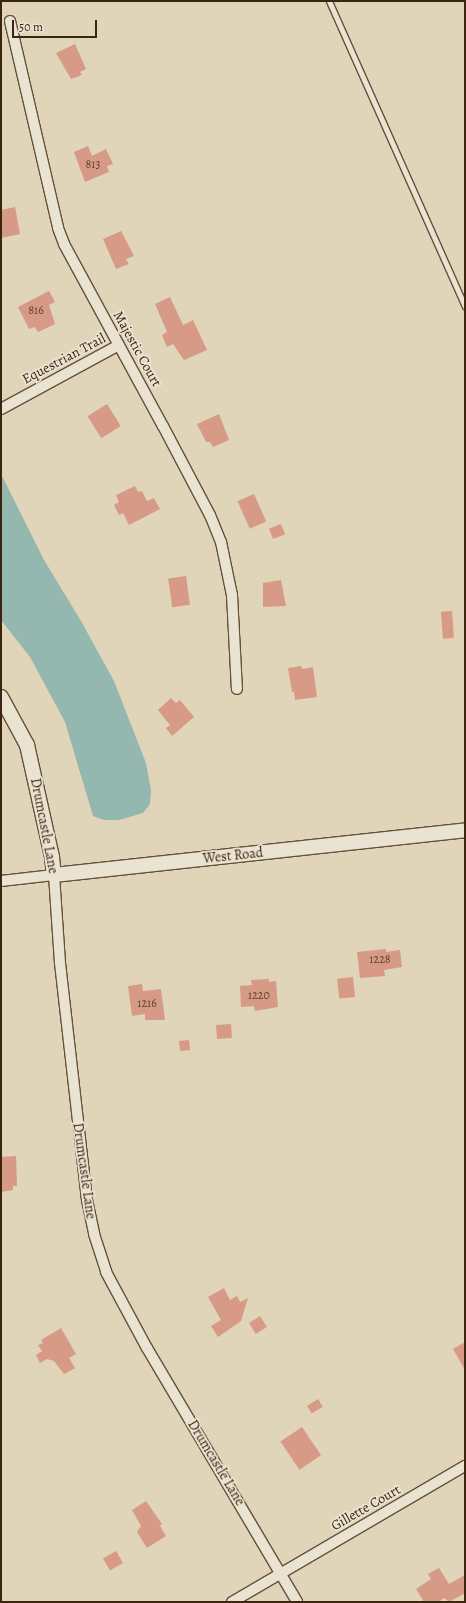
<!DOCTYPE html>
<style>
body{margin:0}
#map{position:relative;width:466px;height:1603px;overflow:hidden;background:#e0d4b9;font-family:Alegreya,serif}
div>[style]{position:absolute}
.water>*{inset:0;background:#94b8af}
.building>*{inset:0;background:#d69a87;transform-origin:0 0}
.roads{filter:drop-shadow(1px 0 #645139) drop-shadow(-1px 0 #645139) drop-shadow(0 1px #645139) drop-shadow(0 -1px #645139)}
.lane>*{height:5px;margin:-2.5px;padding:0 2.5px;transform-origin:2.5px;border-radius:2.5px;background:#ebe3d2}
.street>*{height:10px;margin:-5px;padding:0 5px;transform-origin:5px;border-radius:5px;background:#ebe3d2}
.secondary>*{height:14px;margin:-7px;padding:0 7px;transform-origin:7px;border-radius:7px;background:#ebe3d2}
span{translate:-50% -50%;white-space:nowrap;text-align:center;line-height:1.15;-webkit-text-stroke:3.5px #ebe3d2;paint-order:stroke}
.number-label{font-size:12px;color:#62422c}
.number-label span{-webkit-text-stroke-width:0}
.street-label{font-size:14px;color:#3b250e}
.frame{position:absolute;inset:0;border:2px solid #3b250e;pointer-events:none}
.scale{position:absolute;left:12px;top:20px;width:85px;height:18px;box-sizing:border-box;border:2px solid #3b250e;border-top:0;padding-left:5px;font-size:12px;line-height:14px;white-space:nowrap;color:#3b250e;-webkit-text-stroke:3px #ebe3d2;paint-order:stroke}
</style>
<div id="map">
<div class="water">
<i style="clip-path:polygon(1px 474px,44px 560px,81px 621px,114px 681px,146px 763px,151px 790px,150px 804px,143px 813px,119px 820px,104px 820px,93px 816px,65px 722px,30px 657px,1px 620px)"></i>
</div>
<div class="building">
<i style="clip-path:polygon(75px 44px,86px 69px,80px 72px,82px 75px,71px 79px,56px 53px)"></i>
<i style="clip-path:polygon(88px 146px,92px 156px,106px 149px,113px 164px,107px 166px,109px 172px,85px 182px,74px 152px)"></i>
<i style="clip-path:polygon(15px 207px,20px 234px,1px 238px,1px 210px)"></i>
<i style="clip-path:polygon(121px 231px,134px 256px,126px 259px,129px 264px,116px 269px,103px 239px)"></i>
<i style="clip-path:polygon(49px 291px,55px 302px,49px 305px,55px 324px,38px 332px,35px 327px,29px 329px,18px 307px)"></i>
<i style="clip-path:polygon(170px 297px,183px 325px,193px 320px,207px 350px,184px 360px,173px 344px,167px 347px,162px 335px,167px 332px,155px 304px)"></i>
<i style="left:107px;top:404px;width:26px;height:23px;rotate:58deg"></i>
<i style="clip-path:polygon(219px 414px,229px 440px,213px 447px,210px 442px,206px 442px,197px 424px)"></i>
<i style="clip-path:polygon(135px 486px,138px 492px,142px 491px,147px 501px,154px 498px,160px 509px,129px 525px,123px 513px,119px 515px,114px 505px,119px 502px,116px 495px)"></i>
<i style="left:254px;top:494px;width:30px;height:18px;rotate:66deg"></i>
<i style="left:281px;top:524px;width:11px;height:13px;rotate:68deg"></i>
<i style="left:186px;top:576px;width:29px;height:18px;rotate:82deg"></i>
<i style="clip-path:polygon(281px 580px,286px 606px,263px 607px,263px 583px)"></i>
<i style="left:452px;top:611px;width:27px;height:11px;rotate:86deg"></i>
<i style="clip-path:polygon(301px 666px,302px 669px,313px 667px,317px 697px,295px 700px,294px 692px,292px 692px,288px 668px)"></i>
<i style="clip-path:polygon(171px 698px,176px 703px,180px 700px,194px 717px,172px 736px,166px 728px,170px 725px,158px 710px)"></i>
<i style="clip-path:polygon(386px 949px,386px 952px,400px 950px,402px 967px,384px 970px,385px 976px,360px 978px,357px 952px)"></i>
<i style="left:353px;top:977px;width:20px;height:16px;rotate:84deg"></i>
<i style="clip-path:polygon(269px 979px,269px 982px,276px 981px,278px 1007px,255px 1011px,254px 1006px,241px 1007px,240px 986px,252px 985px,251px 980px)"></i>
<i style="clip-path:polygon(142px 984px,143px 991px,161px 989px,165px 1020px,145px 1020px,145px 1014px,132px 1016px,128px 986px)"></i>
<i style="left:231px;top:1024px;width:14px;height:15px;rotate:86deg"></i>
<i style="left:189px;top:1040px;width:10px;height:10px;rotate:84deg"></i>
<i style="clip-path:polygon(16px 1156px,17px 1186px,13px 1186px,13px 1190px,1px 1192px,1px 1157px)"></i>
<i style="clip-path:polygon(224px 1288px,230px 1300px,237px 1296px,240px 1302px,248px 1298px,241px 1321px,218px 1337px,211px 1326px,221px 1320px,208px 1297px)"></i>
<i style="left:260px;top:1316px;width:13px;height:13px;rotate:58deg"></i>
<i style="clip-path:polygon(61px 1328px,76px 1354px,69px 1358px,75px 1368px,64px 1374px,54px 1361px,47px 1359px,40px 1363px,36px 1355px,42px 1351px,38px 1345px,43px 1343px,41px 1340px)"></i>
<i style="clip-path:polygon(465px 1342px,465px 1370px,453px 1349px)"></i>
<i style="left:318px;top:1399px;width:9px;height:13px;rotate:58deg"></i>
<i style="left:302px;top:1427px;width:34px;height:26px;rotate:56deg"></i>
<i style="clip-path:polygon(146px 1501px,162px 1524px,160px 1526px,166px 1536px,147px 1548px,137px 1532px,141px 1526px,132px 1510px)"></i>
<i style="left:116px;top:1551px;width:14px;height:15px;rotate:60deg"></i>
<i style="clip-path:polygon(439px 1568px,449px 1584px,465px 1575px,465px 1593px,449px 1602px,444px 1598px,438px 1602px,424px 1602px,416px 1589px,431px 1579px,428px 1574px)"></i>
</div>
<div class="roads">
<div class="lane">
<i style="left:329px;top:1px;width:334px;rotate:66deg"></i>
</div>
<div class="street">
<i style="left:10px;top:21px;width:212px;rotate:76.9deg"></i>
<i style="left:58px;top:228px;width:17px;rotate:69deg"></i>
<i style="left:64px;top:244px;width:207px;rotate:61.5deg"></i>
<i style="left:163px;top:426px;width:101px;rotate:62.2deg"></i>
<i style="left:210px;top:515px;width:29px;rotate:68deg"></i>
<i style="left:221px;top:542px;width:54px;rotate:78.3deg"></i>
<i style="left:232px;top:595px;width:94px;rotate:87deg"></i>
<i style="left:1px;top:409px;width:134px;rotate:-28.5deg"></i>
<i style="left:1px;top:881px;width:53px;rotate:-6.5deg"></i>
<i style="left:54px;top:875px;width:88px;rotate:86.1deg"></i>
<i style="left:60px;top:963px;width:239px;rotate:83.5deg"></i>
<i style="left:87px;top:1200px;width:35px;rotate:78deg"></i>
<i style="left:94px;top:1234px;width:40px;rotate:72deg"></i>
<i style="left:106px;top:1272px;width:86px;rotate:61.7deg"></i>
<i style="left:147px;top:1348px;width:295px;rotate:59.4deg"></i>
<i style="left:232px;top:1602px;width:270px;rotate:-30.3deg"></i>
</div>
<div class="secondary">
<i style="left:1px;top:697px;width:55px;rotate:61.6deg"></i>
<i style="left:27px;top:745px;width:115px;rotate:77.4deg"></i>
<i style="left:52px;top:857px;width:18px;rotate:84deg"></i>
<i style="left:54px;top:875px;width:413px;rotate:-6.2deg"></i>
</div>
</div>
<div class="number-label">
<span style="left:93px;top:165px">813</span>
<span style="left:36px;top:311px">816</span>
<span style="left:380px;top:960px">1228</span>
<span style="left:259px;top:996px">1220</span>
<span style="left:147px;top:1004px">1216</span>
</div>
<div class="street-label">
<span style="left:137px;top:349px;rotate:61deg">Majestic Court</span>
<span style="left:64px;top:359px;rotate:-28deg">Equestrian Trail</span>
<span style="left:44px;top:826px;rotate:79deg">Drumcastle Lane</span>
<span style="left:233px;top:856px;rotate:-6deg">West Road</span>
<span style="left:84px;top:1171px;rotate:82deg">Drumcastle Lane</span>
<span style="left:216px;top:1463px;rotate:59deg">Drumcastle Lane</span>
<span style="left:366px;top:1508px;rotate:-30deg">Gillette Court</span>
</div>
<div class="frame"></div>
<div class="scale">50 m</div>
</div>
